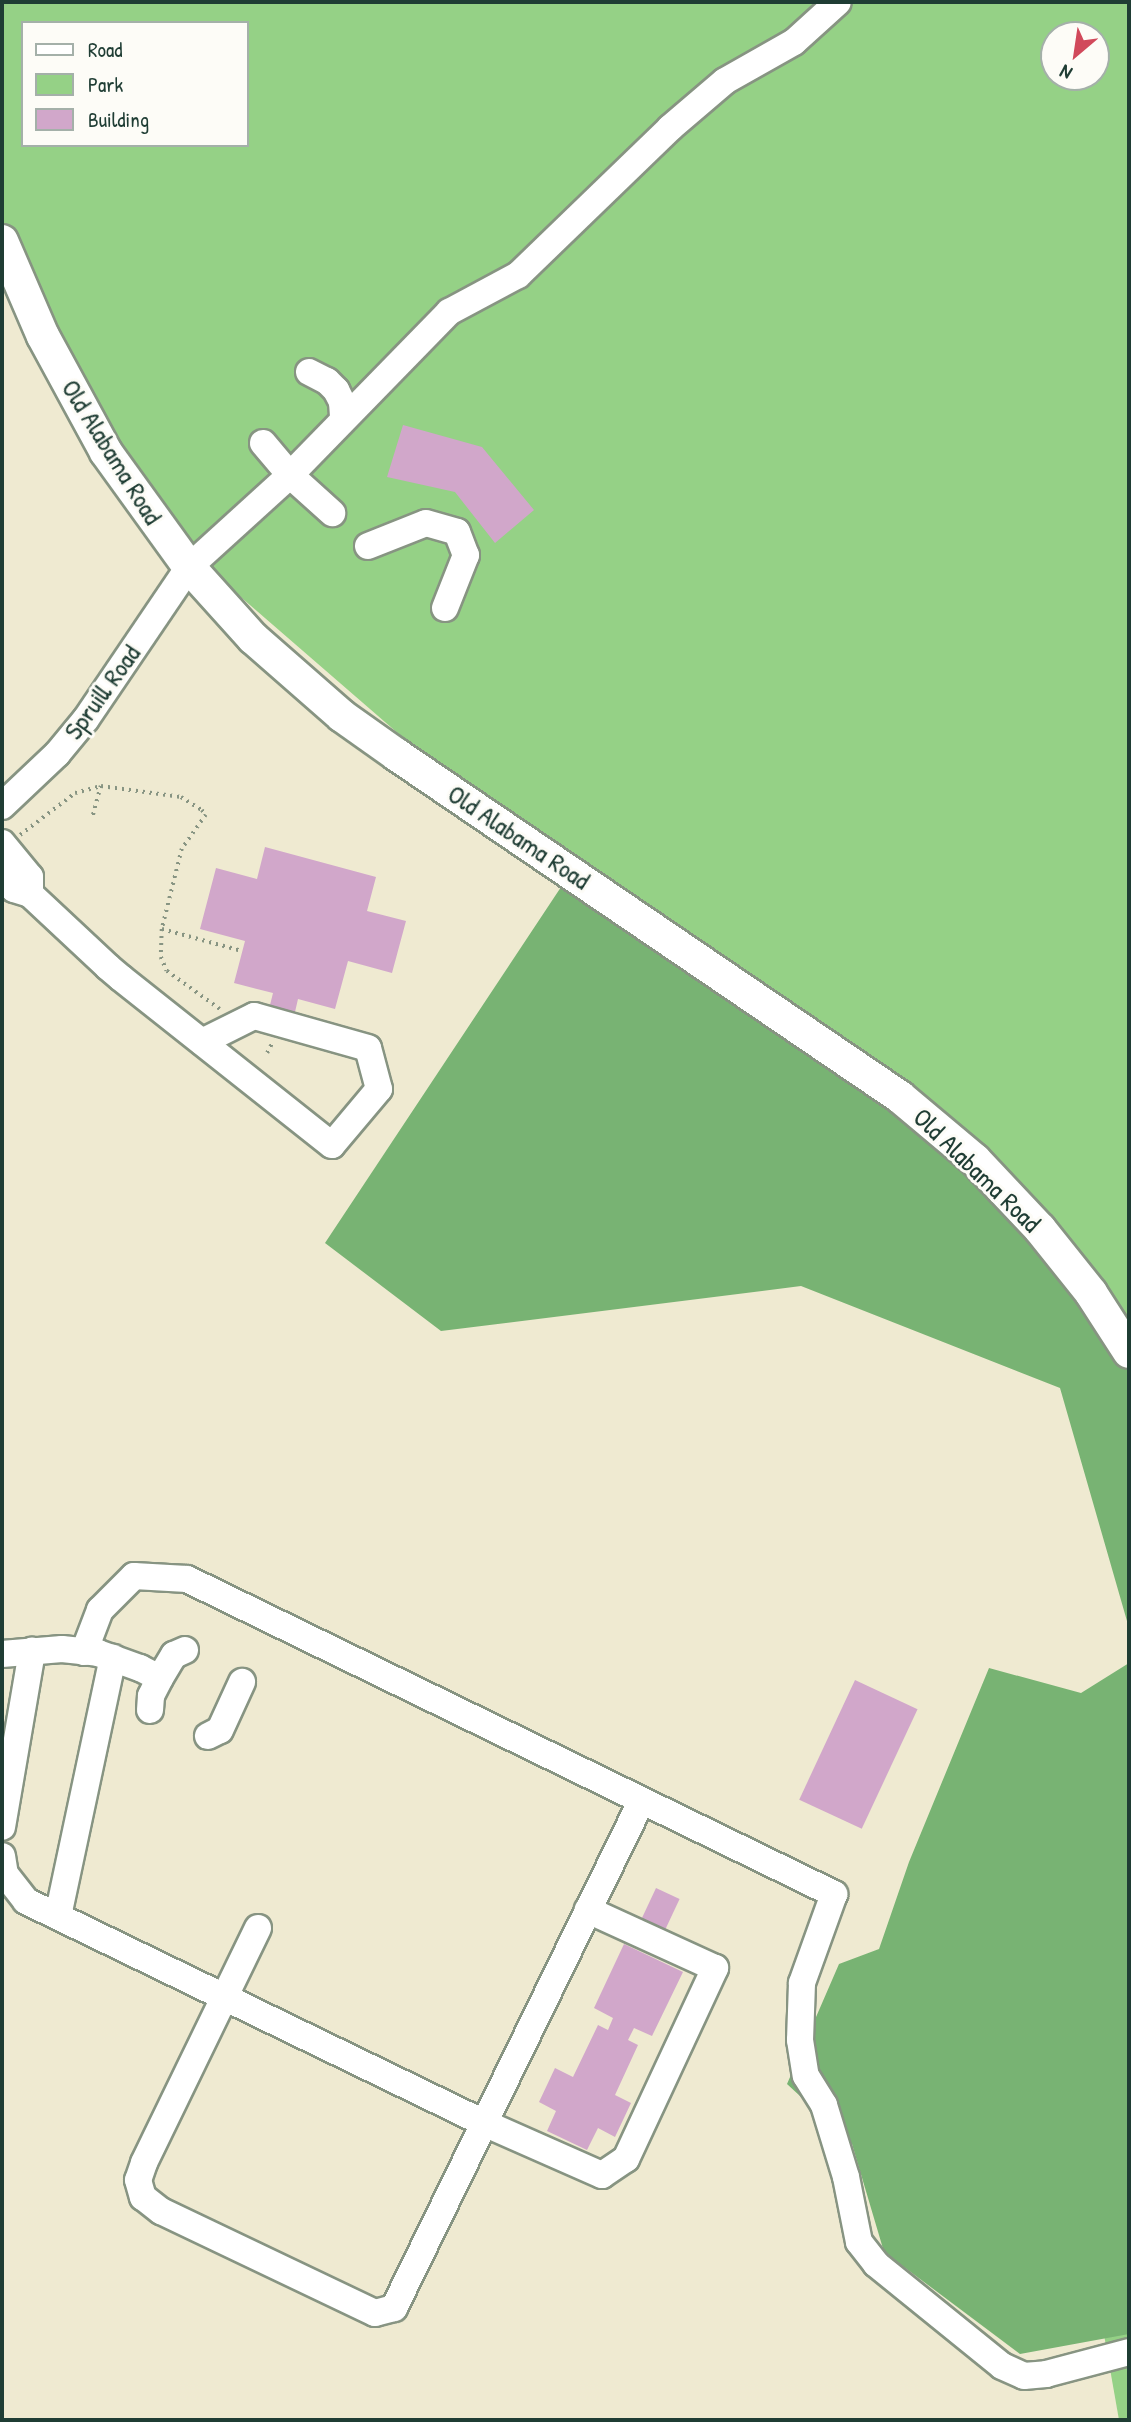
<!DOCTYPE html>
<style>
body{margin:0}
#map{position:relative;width:1131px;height:2422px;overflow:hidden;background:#efead1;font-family:"Patrick Hand",sans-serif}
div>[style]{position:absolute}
.green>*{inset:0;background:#95d186}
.forest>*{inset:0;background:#78b373}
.building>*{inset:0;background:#d1a7ca;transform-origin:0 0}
.path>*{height:3.5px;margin-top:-1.75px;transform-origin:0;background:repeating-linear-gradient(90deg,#879482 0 2px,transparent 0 7px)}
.roads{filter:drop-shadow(2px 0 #879482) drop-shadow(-2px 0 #879482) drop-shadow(0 2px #879482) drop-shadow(0 -2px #879482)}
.minor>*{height:26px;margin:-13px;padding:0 13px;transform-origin:13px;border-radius:13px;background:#fff}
.major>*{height:32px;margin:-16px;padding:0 16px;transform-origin:16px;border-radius:16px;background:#fff}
span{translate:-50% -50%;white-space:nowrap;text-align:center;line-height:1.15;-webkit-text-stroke:6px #fdfcf7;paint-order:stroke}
.street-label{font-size:26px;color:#1f3d34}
.frame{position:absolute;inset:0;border:4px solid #1f3d34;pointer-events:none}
.legend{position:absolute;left:21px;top:21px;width:228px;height:126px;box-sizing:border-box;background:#fdfcf7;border:2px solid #a4b0a9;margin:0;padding:9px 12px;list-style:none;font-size:21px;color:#1f3d34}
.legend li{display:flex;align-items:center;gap:14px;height:35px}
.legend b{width:35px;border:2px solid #a4b0a9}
.north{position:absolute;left:1040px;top:21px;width:70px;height:70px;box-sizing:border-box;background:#fdfcf7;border:2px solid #a4b0a9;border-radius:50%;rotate:209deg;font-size:19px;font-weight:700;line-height:28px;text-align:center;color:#1f3d34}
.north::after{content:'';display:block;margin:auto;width:24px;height:32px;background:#d1495b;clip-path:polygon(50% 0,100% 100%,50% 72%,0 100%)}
</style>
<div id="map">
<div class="green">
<i style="clip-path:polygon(evenodd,2px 2px,1129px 2px,1129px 1339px,430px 761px,235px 592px,99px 442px,2px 265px,2px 2px,23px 23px,247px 23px,247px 145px,23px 145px,23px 23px,2px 2px,1054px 35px,1096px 35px,1096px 77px,1054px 77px,1054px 35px)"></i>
<i style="clip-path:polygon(1129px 2190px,1129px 2420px,1119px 2420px,1096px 2289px)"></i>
</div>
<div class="forest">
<i style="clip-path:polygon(567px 878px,872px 1088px,1043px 1224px,1129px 1353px,1129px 1628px,1060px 1388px,801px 1286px,441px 1331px,325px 1243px)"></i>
<i style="clip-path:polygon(1129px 1663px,1129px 2334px,1020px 2354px,884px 2252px,852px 2144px,787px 2084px,839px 1964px,879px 1949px,909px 1862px,989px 1668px,1081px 1693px)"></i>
</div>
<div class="building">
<i style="clip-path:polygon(403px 425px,482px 447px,534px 510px,495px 543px,455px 492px,387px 477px)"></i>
<i style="clip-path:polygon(265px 847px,376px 877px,367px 911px,406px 921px,392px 973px,348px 961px,335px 1009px,298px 999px,295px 1012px,270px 1005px,273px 993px,234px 983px,245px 941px,200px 929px,216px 868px,257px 879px)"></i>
<i style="left:855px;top:1680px;width:69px;height:132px;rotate:25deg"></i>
<i style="left:656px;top:1888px;width:26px;height:39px;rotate:25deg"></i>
<i style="clip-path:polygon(624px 1944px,683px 1972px,652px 2036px,634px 2028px,628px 2040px,638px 2045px,615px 2095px,631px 2103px,615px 2137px,598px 2128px,587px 2150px,547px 2131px,556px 2111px,539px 2102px,555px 2068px,573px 2077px,598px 2025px,608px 2030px,613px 2018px,594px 2008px)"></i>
</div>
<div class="path">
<i style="left:101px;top:786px;width:81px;rotate:7.8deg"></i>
<i style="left:181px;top:797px;width:25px;rotate:32deg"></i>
<i style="left:202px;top:810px;width:6px;rotate:51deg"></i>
<i style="left:206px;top:815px;width:42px;rotate:125.2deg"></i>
<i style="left:182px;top:849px;width:82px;rotate:104deg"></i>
<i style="left:162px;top:929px;width:83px;rotate:15.4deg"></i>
<i style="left:20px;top:835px;width:69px;rotate:-37.4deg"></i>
<i style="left:75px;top:793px;width:27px;rotate:-15deg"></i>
<i style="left:101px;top:786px;width:34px;rotate:105deg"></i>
<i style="left:162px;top:929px;width:28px;rotate:92deg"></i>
<i style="left:161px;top:957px;width:15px;rotate:67deg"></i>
<i style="left:167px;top:971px;width:65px;rotate:35.6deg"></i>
<i style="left:267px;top:1053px;width:11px;rotate:-63deg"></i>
</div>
<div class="roads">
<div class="minor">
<i style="left:309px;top:372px;width:20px;rotate:27deg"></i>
<i style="left:327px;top:381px;width:13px;rotate:45deg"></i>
<i style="left:336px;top:390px;width:13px;rotate:63deg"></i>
<i style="left:342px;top:402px;width:15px;rotate:86deg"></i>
<i style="left:263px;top:443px;width:42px;rotate:49.8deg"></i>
<i style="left:290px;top:475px;width:57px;rotate:42.1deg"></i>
<i style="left:368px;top:546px;width:62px;rotate:-21.6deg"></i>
<i style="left:426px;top:523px;width:32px;rotate:16deg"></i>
<i style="left:457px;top:532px;width:25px;rotate:69deg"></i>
<i style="left:466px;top:555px;width:57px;rotate:111.6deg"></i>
<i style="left:2px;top:806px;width:76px;rotate:-43.4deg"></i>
<i style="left:57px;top:754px;width:45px;rotate:-50.4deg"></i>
<i style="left:86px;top:719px;width:184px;rotate:-55.9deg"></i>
<i style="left:189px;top:567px;width:137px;rotate:-42.3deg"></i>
<i style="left:290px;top:475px;width:228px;rotate:-45.7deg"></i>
<i style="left:449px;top:312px;width:78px;rotate:-28.2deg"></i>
<i style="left:518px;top:275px;width:211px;rotate:-44deg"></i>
<i style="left:670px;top:128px;width:72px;rotate:-40.5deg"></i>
<i style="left:725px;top:81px;width:79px;rotate:-29.5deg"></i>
<i style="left:794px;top:42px;width:59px;rotate:-42.3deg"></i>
<i style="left:2px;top:843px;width:44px;rotate:50.5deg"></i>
<i style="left:30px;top:877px;width:17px;rotate:90deg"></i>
<i style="left:2px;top:877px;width:17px;rotate:45deg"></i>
<i style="left:14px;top:889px;width:17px;rotate:17deg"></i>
<i style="left:30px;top:894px;width:107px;rotate:43.1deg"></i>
<i style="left:108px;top:967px;width:17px;rotate:40deg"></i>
<i style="left:121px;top:978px;width:269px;rotate:38.4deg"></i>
<i style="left:332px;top:1145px;width:73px;rotate:-50deg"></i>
<i style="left:379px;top:1089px;width:42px;rotate:-105deg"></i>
<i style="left:368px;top:1048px;width:118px;rotate:-164.3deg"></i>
<i style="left:254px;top:1016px;width:58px;rotate:153.4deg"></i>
<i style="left:84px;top:1652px;width:45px;rotate:-69.1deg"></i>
<i style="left:100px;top:1610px;width:48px;rotate:-45deg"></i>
<i style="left:134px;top:1576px;width:53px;rotate:3.2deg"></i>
<i style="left:187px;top:1579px;width:720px;rotate:25.96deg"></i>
<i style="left:834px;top:1894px;width:95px;rotate:109.8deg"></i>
<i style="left:802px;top:1983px;width:57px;rotate:92deg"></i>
<i style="left:800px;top:2040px;width:36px;rotate:81deg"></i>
<i style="left:806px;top:2076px;width:34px;rotate:58deg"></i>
<i style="left:824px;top:2105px;width:75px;rotate:73deg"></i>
<i style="left:846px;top:2177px;width:66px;rotate:78.7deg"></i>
<i style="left:859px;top:2242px;width:28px;rotate:52deg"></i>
<i style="left:876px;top:2264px;width:162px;rotate:39deg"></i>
<i style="left:1002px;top:2366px;width:24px;rotate:24deg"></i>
<i style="left:1024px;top:2376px;width:22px;rotate:-5deg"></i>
<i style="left:1046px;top:2374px;width:86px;rotate:-14.8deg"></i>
<i style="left:2px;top:1654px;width:60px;rotate:-4.8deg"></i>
<i style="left:62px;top:1649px;width:36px;rotate:6deg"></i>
<i style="left:98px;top:1653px;width:45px;rotate:19.7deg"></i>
<i style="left:140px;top:1668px;width:22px;rotate:27deg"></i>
<i style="left:160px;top:1678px;width:20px;rotate:117deg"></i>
<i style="left:151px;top:1696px;width:14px;rotate:94deg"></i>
<i style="left:160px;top:1678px;width:27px;rotate:-59deg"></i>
<i style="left:174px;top:1655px;width:12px;rotate:-24deg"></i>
<i style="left:208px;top:1736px;width:13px;rotate:-27deg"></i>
<i style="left:220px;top:1730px;width:53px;rotate:-65.4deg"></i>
<i style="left:2px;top:1827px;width:179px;rotate:-80.3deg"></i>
<i style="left:2px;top:1856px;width:18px;rotate:81deg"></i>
<i style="left:5px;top:1874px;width:34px;rotate:52deg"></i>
<i style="left:26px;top:1901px;width:509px;rotate:25.86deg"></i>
<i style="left:484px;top:2123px;width:129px;rotate:23.8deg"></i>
<i style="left:602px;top:2175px;width:29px;rotate:-34deg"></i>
<i style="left:626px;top:2159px;width:211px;rotate:-65deg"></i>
<i style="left:715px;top:1968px;width:140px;rotate:-155.5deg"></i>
<i style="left:58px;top:1916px;width:264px;rotate:-78deg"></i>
<i style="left:258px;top:1928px;width:261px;rotate:115.9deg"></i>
<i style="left:144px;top:2163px;width:18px;rotate:109deg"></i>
<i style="left:138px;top:2180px;width:18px;rotate:74deg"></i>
<i style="left:143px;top:2197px;width:23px;rotate:38deg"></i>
<i style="left:161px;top:2211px;width:237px;rotate:25.5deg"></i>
<i style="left:375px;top:2313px;width:20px;rotate:-15deg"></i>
<i style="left:394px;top:2308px;width:565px;rotate:-63.98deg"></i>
</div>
<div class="major">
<i style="left:2px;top:241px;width:103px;rotate:66.7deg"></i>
<i style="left:43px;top:336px;width:132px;rotate:61.5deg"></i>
<i style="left:106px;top:452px;width:142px;rotate:54.2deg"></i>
<i style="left:189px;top:567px;width:96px;rotate:48deg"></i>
<i style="left:253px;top:638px;width:118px;rotate:41.2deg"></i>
<i style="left:342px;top:716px;width:67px;rotate:35.3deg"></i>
<i style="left:397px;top:755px;width:608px;rotate:34.21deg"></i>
<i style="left:900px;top:1097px;width:98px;rotate:40deg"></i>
<i style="left:975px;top:1160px;width:95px;rotate:46.7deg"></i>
<i style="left:1040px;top:1229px;width:82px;rotate:51.4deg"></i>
<i style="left:1091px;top:1293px;width:70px;rotate:57.2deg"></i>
</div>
</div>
<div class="street-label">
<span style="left:112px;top:452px;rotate:58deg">Old Alabama Road</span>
<span style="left:102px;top:692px;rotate:-54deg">Spruill Road</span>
<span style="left:519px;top:837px;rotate:34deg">Old Alabama Road</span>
<span style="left:977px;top:1170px;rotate:44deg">Old Alabama Road</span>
</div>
<div class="frame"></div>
<ul class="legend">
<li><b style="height:9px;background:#fff"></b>Road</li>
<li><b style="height:19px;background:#95d186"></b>Park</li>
<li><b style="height:19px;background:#d1a7ca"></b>Building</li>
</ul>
<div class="north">N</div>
</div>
